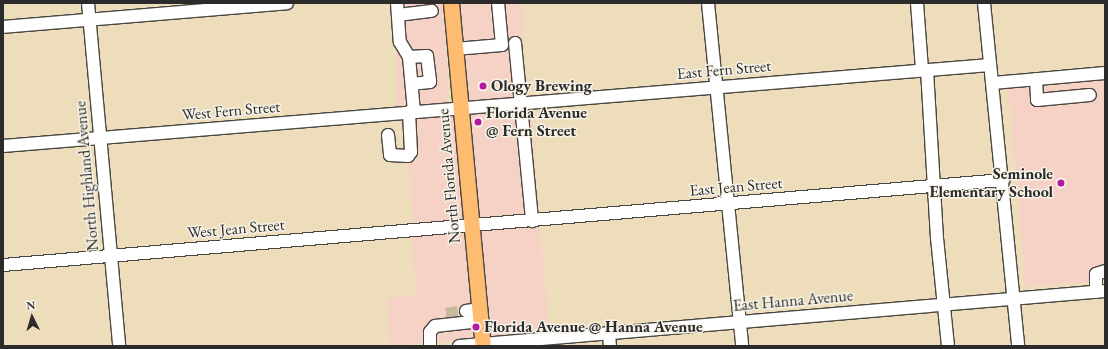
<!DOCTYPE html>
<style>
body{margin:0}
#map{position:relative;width:1108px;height:349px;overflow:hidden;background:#edb;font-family:"EB Garamond",serif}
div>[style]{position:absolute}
.built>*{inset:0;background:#f6d1c5;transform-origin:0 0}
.minor-tunnel>*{height:12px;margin-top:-6px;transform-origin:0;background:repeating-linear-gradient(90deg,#c7b99e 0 12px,transparent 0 18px)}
.roads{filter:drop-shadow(1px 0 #484641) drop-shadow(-1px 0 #484641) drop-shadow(0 1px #484641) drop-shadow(0 -1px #484641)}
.minor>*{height:12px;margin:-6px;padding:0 6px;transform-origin:6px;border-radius:6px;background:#fff}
.major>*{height:15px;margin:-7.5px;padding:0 7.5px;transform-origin:7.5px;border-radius:7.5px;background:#fdbc70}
.dots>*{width:11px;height:11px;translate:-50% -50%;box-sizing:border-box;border:2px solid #f7f3e8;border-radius:50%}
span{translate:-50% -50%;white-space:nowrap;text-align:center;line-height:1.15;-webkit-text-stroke:3px #f7f3e8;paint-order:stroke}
.street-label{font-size:16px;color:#2b2b2b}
.poi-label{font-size:16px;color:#2b2b2b;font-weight:700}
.left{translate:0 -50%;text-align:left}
.right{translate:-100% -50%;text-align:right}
.frame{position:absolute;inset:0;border:4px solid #2b2b2b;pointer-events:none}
.north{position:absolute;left:12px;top:297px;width:40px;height:40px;-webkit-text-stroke:3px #f7f3e8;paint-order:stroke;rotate:355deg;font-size:11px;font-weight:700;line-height:16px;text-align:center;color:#2b2b2b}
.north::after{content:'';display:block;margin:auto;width:14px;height:18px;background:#2b2b2b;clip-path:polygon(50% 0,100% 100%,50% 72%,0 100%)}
</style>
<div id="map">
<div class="built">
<i style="left:396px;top:3px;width:51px;height:105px"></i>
<i style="left:456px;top:3px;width:67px;height:99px"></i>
<i style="clip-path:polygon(1105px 77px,1105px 281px,1026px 287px,1008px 85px)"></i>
<i style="left:531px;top:107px;width:108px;height:65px;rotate:86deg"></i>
<i style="left:457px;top:113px;width:108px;height:53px;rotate:85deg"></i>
<i style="left:540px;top:225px;width:109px;height:63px;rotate:85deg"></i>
<i style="clip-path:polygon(468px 231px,478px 339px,391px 346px,386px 298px,416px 296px,412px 236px)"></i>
</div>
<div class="minor-tunnel">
<i style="left:446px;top:314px;width:20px;rotate:-9deg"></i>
</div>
<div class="roads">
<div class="minor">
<i style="left:88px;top:3px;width:344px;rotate:84.8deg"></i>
<i style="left:397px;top:3px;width:39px;rotate:86deg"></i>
<i style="left:400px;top:42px;width:17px;rotate:59deg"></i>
<i style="left:409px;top:57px;width:55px;rotate:84.8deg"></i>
<i style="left:708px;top:3px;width:345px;rotate:84.3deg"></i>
<i style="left:917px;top:3px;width:67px;rotate:85.7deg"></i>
<i style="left:984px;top:3px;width:345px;rotate:84.3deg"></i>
<i style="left:398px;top:15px;width:34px;rotate:-7deg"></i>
<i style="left:3px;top:27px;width:285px;rotate:-4.8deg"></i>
<i style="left:515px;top:43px;width:179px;rotate:84.5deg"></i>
<i style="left:455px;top:49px;width:47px;rotate:-4.9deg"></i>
<i style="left:502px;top:45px;width:42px;rotate:-95.4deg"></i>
<i style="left:409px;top:57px;width:18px;rotate:-3deg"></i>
<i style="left:427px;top:56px;width:26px;rotate:83deg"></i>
<i style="left:430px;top:82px;width:18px;rotate:174deg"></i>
<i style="left:927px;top:70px;width:168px;rotate:86.6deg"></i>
<i style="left:937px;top:238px;width:109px;rotate:84.2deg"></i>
<i style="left:1036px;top:79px;width:21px;rotate:87deg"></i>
<i style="left:1037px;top:100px;width:53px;rotate:-5.4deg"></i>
<i style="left:993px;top:83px;width:112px;rotate:-5.1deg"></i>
<i style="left:388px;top:135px;width:20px;rotate:84deg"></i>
<i style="left:390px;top:155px;width:18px;rotate:3deg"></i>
<i style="left:408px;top:156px;width:5px;rotate:-53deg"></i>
<i style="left:411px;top:152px;width:40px;rotate:-92.9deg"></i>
<i style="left:3px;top:146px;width:990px;rotate:-4.69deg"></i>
<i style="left:3px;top:265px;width:1004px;rotate:-4.86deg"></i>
<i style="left:1096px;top:292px;width:18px;rotate:-90deg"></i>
<i style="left:1096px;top:274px;width:9px;rotate:-18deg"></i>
<i style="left:466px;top:311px;width:14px;rotate:-8deg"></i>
<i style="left:609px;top:333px;width:13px;rotate:86deg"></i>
<i style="left:430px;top:346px;width:14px;rotate:-90deg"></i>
<i style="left:430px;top:332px;width:8px;rotate:-50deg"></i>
<i style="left:435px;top:326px;width:46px;rotate:-6.2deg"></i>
<i style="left:459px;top:346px;width:648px;rotate:-4.87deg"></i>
</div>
<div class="major">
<i style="left:451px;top:3px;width:344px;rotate:84.7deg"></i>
</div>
</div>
<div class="dots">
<i style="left:483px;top:86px;background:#b5179e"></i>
<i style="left:478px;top:122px;background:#b5179e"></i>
<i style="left:1061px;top:183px;background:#b5179e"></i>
<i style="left:476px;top:327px;background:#b5179e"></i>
</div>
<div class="street-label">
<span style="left:724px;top:70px;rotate:-5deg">East Fern Street</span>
<span style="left:231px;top:111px;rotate:-5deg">West Fern Street</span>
<span style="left:87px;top:176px;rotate:-95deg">North Highland Avenue</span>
<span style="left:449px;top:176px;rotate:-95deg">North Florida Avenue</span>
<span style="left:736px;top:187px;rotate:-5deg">East Jean Street</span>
<span style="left:236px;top:229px;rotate:-5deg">West Jean Street</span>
<span style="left:793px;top:301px;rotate:-5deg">East Hanna Avenue</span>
</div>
<div class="poi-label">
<span class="left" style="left:491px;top:86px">Ology Brewing</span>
<span class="left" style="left:486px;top:122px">Florida Avenue<br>@ Fern Street</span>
<span class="right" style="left:1053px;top:183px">Seminole<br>Elementary School</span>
<span class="left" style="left:484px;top:327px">Florida Avenue @ Hanna Avenue</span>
</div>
<div class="frame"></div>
<div class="north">N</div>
</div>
